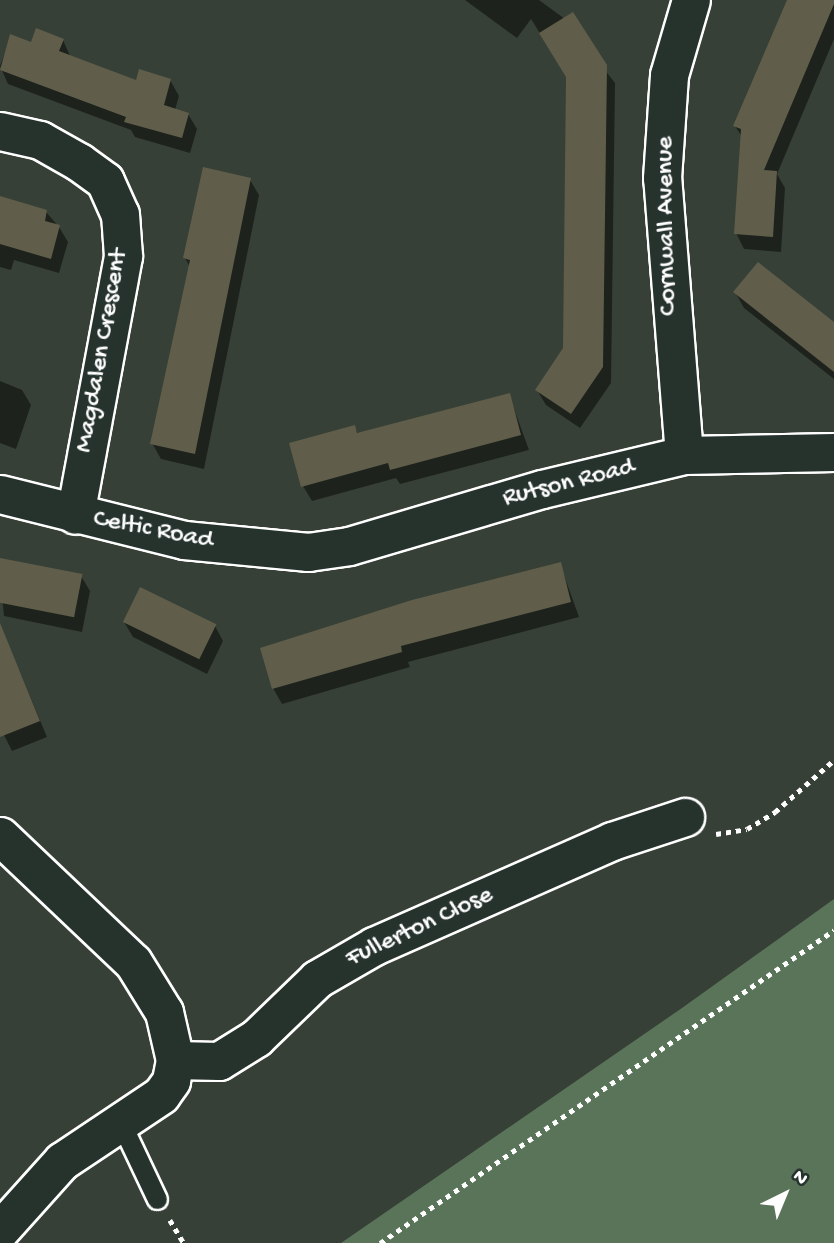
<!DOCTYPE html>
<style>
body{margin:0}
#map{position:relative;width:834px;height:1243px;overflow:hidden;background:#374036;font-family:"Gochi Hand",sans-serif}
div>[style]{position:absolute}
.green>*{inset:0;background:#5a745a}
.shadow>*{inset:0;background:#0007}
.building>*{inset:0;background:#605e4a;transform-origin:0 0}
.path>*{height:4.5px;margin-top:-2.25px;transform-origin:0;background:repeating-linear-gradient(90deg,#fff 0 5px,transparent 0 10px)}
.roads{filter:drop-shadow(2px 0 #fff) drop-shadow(-2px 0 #fff) drop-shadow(0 2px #fff) drop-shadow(0 -2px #fff)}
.lane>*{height:19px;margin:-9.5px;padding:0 9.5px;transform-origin:9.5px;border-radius:9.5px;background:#26332d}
.street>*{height:37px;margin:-18.5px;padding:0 18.5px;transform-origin:18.5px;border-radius:18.5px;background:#26332d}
span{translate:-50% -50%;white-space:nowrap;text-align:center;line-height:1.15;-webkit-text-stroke:5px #26332d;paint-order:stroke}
.street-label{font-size:26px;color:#fff}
.north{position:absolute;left:750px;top:1159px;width:70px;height:70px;-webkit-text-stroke:5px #26332d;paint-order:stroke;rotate:43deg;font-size:19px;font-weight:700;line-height:28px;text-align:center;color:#fff}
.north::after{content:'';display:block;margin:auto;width:24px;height:32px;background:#fff;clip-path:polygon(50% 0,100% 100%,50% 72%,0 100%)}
</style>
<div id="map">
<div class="green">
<i style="clip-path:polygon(834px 899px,834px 1243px,341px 1243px,682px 1008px)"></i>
</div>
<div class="shadow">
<i style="clip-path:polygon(465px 0,539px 0,565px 19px,615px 83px,611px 383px,580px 428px,546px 405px,537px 390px,564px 349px,568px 78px,531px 19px,517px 38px)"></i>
<i style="clip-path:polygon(789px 0,834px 0,834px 39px,777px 174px,785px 188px,781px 252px,744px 249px,736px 233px,742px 137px,735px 126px)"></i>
<i style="clip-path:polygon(11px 37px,32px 45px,63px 40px,71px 58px,137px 83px,170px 80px,179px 96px,175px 110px,188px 114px,197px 129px,190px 153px,135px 137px,131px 130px,8px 84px,0 66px)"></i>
<i style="clip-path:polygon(250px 180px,259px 195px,204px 469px,161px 459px,152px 443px,190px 267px,185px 258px)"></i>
<i style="clip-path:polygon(0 198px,46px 212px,59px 227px,68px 242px,59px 273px,14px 260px,11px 270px,0 267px)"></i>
<i style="clip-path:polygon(735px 292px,834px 325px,834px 379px,744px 308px)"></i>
<i style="clip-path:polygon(0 381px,22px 390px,31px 405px,16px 449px,0 443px)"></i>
<i style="clip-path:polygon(509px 395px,529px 450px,400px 484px,396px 478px,312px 501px,303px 486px,354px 427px,359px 435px)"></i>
<i style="clip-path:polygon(560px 564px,579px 617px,408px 662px,410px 667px,282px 704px,273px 688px)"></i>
<i style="clip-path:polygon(0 575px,81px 576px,90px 591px,82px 632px,4px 616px)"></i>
<i style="clip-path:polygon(124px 622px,215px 626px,223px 641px,207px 674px,133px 637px)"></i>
<i style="clip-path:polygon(19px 670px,47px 737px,12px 751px,0 727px,0 678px)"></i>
</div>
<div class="building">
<i style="clip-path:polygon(787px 0,834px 0,834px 4px,764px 170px,777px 171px,773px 237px,734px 234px,741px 129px,733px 126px)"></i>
<i style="clip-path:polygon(573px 12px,607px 65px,603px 367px,571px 414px,535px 390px,563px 348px,566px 77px,539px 33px)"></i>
<i style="clip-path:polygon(36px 28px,64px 39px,59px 51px,136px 80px,139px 69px,171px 79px,164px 105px,189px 113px,182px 138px,124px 122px,126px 117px,0 70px,10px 34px,31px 42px)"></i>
<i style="clip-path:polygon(203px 167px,251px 178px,195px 454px,150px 444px,190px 260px,183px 258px)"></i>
<i style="clip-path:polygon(0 196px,47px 210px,45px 221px,60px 225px,51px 259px,0 244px)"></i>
<i style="clip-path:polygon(758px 262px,834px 322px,834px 372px,733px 292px)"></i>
<i style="clip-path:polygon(510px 393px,521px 435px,390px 470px,388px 463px,301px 487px,289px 443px,355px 425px,357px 433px)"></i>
<i style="left:0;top:558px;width:84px;height:44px;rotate:11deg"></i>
<i style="clip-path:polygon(561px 562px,571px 602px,401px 646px,402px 652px,272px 689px,260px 648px,412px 600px)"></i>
<i style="left:140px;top:587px;width:85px;height:39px;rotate:26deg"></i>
<i style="clip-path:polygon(0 623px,40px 721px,0 737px)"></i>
</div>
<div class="path">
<i style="left:716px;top:834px;width:31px;rotate:-9deg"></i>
<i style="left:747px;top:829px;width:33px;rotate:-31deg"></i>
<i style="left:775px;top:812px;width:79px;rotate:-41.4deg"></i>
<i style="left:170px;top:1220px;width:27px;rotate:59deg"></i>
<i style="left:380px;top:1243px;width:551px;rotate:-34.58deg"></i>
</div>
<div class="roads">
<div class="lane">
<i style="left:121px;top:1123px;width:84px;rotate:64.7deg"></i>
</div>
<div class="street">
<i style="left:0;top:131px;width:41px;rotate:12.7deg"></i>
<i style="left:40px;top:140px;width:45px;rotate:29.4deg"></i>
<i style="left:79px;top:162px;width:32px;rotate:36deg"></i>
<i style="left:105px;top:181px;width:36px;rotate:66deg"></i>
<i style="left:120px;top:214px;width:42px;rotate:85.9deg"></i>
<i style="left:123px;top:256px;width:263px;rotate:100.5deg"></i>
<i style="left:684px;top:455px;width:278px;rotate:-94.5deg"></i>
<i style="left:662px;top:178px;width:103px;rotate:-86.1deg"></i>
<i style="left:669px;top:75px;width:78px;rotate:-73.7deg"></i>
<i style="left:0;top:494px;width:190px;rotate:14deg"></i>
<i style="left:184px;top:540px;width:125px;rotate:5.5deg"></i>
<i style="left:308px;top:552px;width:41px;rotate:-8.3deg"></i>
<i style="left:349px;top:546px;width:201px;rotate:-16.5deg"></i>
<i style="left:542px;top:489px;width:146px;rotate:-13.5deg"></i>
<i style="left:684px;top:455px;width:150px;rotate:-1.1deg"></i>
<i style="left:0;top:836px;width:183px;rotate:43.5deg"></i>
<i style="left:133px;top:962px;width:59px;rotate:58.2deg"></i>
<i style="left:164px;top:1012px;width:49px;rotate:77.1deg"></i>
<i style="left:175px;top:1060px;width:21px;rotate:101deg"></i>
<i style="left:171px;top:1081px;width:17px;rotate:126deg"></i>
<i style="left:161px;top:1095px;width:119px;rotate:146.3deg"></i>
<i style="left:62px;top:1161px;width:93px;rotate:131.9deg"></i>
<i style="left:175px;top:1060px;width:44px;rotate:1.3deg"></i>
<i style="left:219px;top:1061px;width:44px;rotate:-31.9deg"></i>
<i style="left:256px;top:1038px;width:85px;rotate:-44deg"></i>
<i style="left:317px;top:979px;width:66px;rotate:-30.1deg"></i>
<i style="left:374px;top:946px;width:260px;rotate:-23.8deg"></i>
<i style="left:612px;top:841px;width:77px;rotate:-18.2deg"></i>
</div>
</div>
<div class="street-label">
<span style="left:668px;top:226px;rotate:-91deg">Cornwall Avenue</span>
<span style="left:103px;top:351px;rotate:-80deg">Magdalen Crescent</span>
<span style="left:569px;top:484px;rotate:-14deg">Rutson Road</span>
<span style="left:153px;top:531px;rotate:11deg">Celtic Road</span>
<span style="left:420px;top:928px;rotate:-25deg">Fullerton Close</span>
</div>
<div class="north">N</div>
</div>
